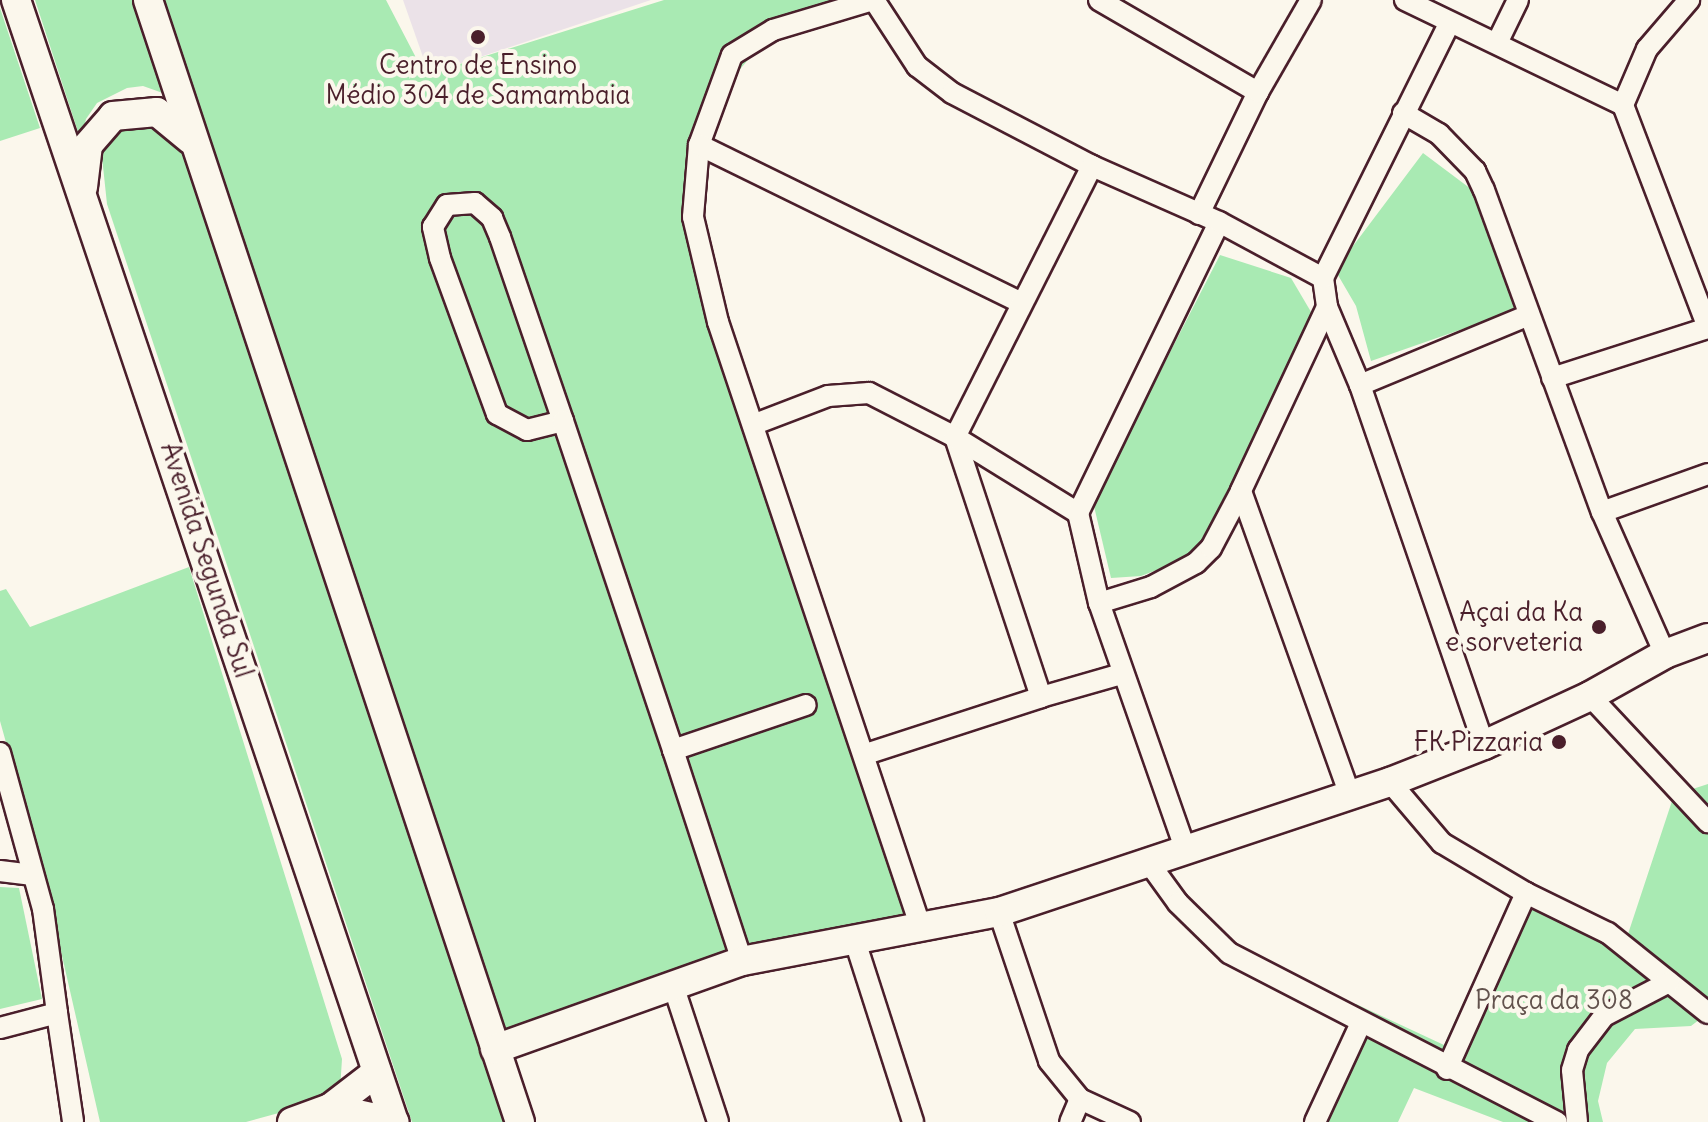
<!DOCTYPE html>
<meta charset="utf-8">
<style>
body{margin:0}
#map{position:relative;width:1708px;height:1122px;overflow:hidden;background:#fbf7ec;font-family:Delius,sans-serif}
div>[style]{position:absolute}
.built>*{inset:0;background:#ebe2e8}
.green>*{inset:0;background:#a9eab3}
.roads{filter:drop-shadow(2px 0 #4a1f2b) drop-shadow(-2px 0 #4a1f2b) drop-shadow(0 2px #4a1f2b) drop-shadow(0 -2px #4a1f2b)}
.street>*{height:20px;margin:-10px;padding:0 10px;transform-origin:10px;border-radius:10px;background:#fbf7ec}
.secondary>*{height:28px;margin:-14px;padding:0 14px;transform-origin:14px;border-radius:14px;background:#fbf7ec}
.dots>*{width:22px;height:22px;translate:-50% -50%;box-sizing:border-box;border:4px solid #fbf7ec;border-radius:50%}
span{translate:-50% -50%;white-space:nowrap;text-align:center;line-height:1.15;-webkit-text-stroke:8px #fbf7ec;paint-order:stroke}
.poi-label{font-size:26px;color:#4a1f2b}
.right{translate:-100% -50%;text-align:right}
.street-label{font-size:26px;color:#4a1f2b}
.park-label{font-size:26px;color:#62524d}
</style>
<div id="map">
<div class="built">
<i style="clip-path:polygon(403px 0,651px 0,429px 74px)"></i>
</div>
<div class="green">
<i style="clip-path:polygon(35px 0,141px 0,174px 97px,143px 86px,127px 88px,97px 103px,86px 119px,81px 141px)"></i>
<i style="clip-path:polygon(146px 0,386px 0,425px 75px,664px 0,873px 0,773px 30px,710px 105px,693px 217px,920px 925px,495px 1049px)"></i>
<i style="clip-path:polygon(0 8px,40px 128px,0 141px)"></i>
<i style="clip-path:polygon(140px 118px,184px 149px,510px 1122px,412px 1122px,107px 204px,102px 157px,113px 127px)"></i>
<i style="clip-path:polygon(1423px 153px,1479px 195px,1517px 310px,1371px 361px,1356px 306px,1335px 270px)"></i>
<i style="clip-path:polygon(1220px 255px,1291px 278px,1314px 317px,1239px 492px,1188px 558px,1141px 576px,1111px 578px,1093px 502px)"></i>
<i style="clip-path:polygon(189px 567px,342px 1059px,340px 1090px,308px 1105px,246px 1122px,100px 1122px,46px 886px,0 721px,0 591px,6px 589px,30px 627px)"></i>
<i style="clip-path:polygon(1708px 784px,1708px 1013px,1691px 1026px,1635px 1029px,1607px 1063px,1598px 1101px,1603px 1122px,1503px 1122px,1414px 1088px,1398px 1122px,1303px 1122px,1356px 1004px,1444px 1045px,1510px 901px,1627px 937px,1674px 795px)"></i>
<i style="clip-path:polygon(0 887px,19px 888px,42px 999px,0 1009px)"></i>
</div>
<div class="roads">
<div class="street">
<i style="left:873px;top:0;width:104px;rotate:163.3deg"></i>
<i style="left:773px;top:30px;width:48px;rotate:148.6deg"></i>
<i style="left:732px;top:55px;width:96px;rotate:110.1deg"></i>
<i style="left:699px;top:145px;width:72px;rotate:94.8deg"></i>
<i style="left:693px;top:217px;width:108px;rotate:76.6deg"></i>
<i style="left:718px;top:322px;width:636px;rotate:71.48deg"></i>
<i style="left:874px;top:0;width:79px;rotate:56.9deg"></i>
<i style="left:917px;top:66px;width:44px;rotate:37.6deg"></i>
<i style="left:952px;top:93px;width:158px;rotate:27.5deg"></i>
<i style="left:1092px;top:166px;width:139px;rotate:23.8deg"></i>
<i style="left:1099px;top:0;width:184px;rotate:30.1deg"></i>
<i style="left:1405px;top:0;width:242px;rotate:25.7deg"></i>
<i style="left:1623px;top:105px;width:239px;rotate:69.1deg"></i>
<i style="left:1449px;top:24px;width:284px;rotate:116.4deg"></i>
<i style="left:1323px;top:278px;width:29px;rotate:82deg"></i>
<i style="left:1327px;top:307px;width:85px;rotate:67.1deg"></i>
<i style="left:1360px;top:385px;width:381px;rotate:71deg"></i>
<i style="left:1497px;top:43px;width:48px;rotate:-64deg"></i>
<i style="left:1623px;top:105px;width:61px;rotate:-66.8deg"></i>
<i style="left:1647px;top:49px;width:65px;rotate:-49.4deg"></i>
<i style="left:1403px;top:113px;width:42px;rotate:30.3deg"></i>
<i style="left:1439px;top:134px;width:52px;rotate:45.8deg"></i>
<i style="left:1475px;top:171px;width:21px;rotate:65deg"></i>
<i style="left:1484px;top:190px;width:343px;rotate:69.9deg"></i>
<i style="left:1602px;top:512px;width:155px;rotate:66.1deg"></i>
<i style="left:699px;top:145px;width:359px;rotate:26.1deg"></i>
<i style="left:1092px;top:166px;width:304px;rotate:116.8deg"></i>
<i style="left:955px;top:437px;width:274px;rotate:71.7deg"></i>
<i style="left:1041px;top:697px;width:84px;rotate:-15.9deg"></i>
<i style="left:1199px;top:214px;width:136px;rotate:-64.2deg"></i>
<i style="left:1258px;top:92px;width:106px;rotate:-60.1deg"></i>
<i style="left:1327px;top:307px;width:203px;rotate:115.1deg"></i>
<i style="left:1241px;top:491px;width:321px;rotate:70.3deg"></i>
<i style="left:1552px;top:378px;width:161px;rotate:-17.8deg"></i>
<i style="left:1360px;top:385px;width:183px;rotate:-22.5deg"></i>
<i style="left:563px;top:421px;width:37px;rotate:166deg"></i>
<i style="left:527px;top:430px;width:34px;rotate:-152deg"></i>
<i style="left:497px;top:414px;width:166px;rotate:-110.1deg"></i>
<i style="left:440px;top:258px;width:32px;rotate:-103deg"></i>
<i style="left:433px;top:227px;width:26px;rotate:-58deg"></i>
<i style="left:447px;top:205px;width:28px;rotate:-4deg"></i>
<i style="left:475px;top:203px;width:23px;rotate:41deg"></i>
<i style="left:492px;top:218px;width:21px;rotate:67deg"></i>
<i style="left:500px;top:237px;width:194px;rotate:71.1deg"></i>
<i style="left:563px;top:421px;width:347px;rotate:71.5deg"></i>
<i style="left:673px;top:750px;width:222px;rotate:71.9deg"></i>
<i style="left:755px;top:424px;width:78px;rotate:-21deg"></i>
<i style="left:828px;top:396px;width:41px;rotate:-4.2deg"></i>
<i style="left:869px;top:393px;width:97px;rotate:27.1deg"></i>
<i style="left:955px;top:437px;width:145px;rotate:31.7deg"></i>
<i style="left:1602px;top:512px;width:113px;rotate:-19.7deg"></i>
<i style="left:1099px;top:603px;width:54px;rotate:-17.1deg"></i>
<i style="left:1151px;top:587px;width:51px;rotate:-28.1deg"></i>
<i style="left:1196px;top:563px;width:21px;rotate:-45deg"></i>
<i style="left:1211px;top:548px;width:64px;rotate:-62.2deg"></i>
<i style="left:1590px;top:696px;width:173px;rotate:46.9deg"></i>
<i style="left:673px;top:750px;width:140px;rotate:-18.7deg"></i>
<i style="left:0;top:753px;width:162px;rotate:74.6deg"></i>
<i style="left:43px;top:909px;width:105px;rotate:82.3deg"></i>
<i style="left:866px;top:754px;width:184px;rotate:-18deg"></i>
<i style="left:1390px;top:782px;width:80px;rotate:49.6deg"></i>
<i style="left:1442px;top:843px;width:98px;rotate:30.8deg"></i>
<i style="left:1526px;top:893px;width:91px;rotate:26deg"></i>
<i style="left:1608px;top:933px;width:128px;rotate:38.7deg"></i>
<i style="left:1186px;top:851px;width:263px;rotate:-109.3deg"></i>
<i style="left:1099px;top:603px;width:92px;rotate:-103.1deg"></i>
<i style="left:1078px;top:513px;width:323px;rotate:-64.1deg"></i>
<i style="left:1219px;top:222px;width:118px;rotate:28.3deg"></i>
<i style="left:1149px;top:863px;width:49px;rotate:54.1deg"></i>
<i style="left:1178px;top:903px;width:71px;rotate:44.4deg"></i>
<i style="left:1229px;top:953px;width:369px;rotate:27.3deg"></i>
<i style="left:0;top:871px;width:33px;rotate:7deg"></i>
<i style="left:999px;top:912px;width:157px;rotate:71.4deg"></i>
<i style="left:1049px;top:1061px;width:49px;rotate:50.8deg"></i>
<i style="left:1080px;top:1099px;width:25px;rotate:113deg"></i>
<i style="left:855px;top:941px;width:190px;rotate:72.2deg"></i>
<i style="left:674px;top:988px;width:141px;rotate:71.8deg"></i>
<i style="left:0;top:1028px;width:59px;rotate:-14.7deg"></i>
<i style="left:57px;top:1013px;width:110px;rotate:81.6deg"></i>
<i style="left:1447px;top:1069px;width:193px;rotate:-65.8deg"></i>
<i style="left:1080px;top:1099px;width:55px;rotate:24.7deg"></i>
<i style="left:1315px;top:1122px;width:109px;rotate:-65.1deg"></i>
<i style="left:1577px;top:1122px;width:52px;rotate:-95.5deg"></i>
<i style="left:1572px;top:1070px;width:21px;rotate:-73deg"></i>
<i style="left:1578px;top:1050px;width:43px;rotate:-52.6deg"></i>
<i style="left:1604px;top:1016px;width:73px;rotate:-27.6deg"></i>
</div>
<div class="secondary">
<i style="left:16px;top:0;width:1184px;rotate:71.38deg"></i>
<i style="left:148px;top:0;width:1182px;rotate:71.66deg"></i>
<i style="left:83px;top:187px;width:42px;rotate:-83.2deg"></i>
<i style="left:88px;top:145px;width:38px;rotate:-49deg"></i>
<i style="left:113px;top:116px;width:44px;rotate:-5.2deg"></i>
<i style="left:157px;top:112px;width:44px;rotate:39.5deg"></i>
<i style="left:495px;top:1049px;width:262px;rotate:-19.6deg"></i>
<i style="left:742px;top:961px;width:262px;rotate:-10.8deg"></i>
<i style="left:999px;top:912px;width:412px;rotate:-18.4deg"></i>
<i style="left:1390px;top:782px;width:101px;rotate:-21.5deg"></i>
<i style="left:1484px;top:745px;width:117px;rotate:-24.8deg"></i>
<i style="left:1590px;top:696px;width:86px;rotate:-29.2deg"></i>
<i style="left:1665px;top:654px;width:46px;rotate:-20.4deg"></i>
<i style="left:330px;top:1108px;width:66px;rotate:12.3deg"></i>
<i style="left:292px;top:1122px;width:40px;rotate:-20.2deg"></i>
<i style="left:330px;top:1108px;width:59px;rotate:-37.5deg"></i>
</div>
</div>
<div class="dots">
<i style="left:478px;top:37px;background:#4a1f2b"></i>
<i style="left:1599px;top:627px;background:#4a1f2b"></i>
<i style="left:1559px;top:742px;background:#4a1f2b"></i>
</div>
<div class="poi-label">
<span style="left:478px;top:80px">Centro de Ensino<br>Médio 304 de Samambaia</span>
<span class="right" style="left:1583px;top:627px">Açai da Ka<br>e sorveteria</span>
<span class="right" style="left:1543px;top:742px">FK Pizzaria</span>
</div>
<div class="street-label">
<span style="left:207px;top:560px;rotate:72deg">Avenida Segunda Sul</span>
</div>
<div class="park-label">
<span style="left:1554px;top:1000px">Praça da 308</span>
</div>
</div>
